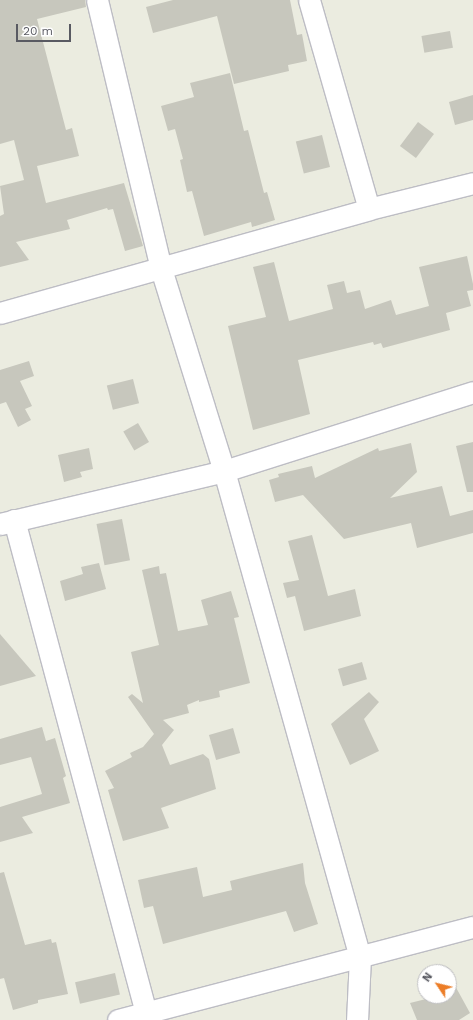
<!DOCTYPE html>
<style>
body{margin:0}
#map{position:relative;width:473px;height:1020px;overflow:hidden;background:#ebece0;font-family:"Work Sans",sans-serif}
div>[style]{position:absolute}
.building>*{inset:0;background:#c7c7bd;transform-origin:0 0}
.roads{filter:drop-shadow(1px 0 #bdbdc4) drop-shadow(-1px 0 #bdbdc4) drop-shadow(0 1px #bdbdc4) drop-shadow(0 -1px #bdbdc4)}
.minor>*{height:21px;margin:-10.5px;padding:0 10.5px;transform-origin:10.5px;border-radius:10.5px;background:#fff}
span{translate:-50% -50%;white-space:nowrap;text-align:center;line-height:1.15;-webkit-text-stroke:4px #fff;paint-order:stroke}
.north{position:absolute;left:417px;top:964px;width:40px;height:40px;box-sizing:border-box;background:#fff;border:1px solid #bdbdc0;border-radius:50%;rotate:305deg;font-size:11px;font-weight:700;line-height:16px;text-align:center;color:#595a62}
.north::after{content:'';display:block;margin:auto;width:14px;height:18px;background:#ec7d27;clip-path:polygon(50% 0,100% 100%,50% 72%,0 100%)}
.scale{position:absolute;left:16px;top:24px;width:55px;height:18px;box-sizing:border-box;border:2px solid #595a62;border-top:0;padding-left:5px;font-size:12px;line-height:14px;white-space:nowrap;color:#595a62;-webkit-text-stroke:3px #fff;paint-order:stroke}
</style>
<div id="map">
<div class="building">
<i style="clip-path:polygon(0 0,85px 0,86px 7px,37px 19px,66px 130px,72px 128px,79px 156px,37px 166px,46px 203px,124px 183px,143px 246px,125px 251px,113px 209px,108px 210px,107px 208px,67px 220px,70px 229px,16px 242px,29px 260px,0 267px,0 216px,4px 214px,0 186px,24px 180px,14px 140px,0 144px)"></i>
<i style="clip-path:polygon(173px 0,290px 0,297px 35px,302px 34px,307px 61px,288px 65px,289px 71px,234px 84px,217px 16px,153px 33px,146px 7px)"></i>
<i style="left:450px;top:31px;width:17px;height:29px;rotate:80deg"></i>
<i style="clip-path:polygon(230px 73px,244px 131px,248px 130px,264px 193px,267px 192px,275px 220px,252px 227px,251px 222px,204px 236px,192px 191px,187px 192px,180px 160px,183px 159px,175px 129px,168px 131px,161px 106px,194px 97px,190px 83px)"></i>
<i style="clip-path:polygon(473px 95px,473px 120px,455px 125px,449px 102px)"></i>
<i style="left:418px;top:122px;width:20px;height:30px;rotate:37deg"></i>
<i style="left:322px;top:135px;width:33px;height:27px;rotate:76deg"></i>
<i style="clip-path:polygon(467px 256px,473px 284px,473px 290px,467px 291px,471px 306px,446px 313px,450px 330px,383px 348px,381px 343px,374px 345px,373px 342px,298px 360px,310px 414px,253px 430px,228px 326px,266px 317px,253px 267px,274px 262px,289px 321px,333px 309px,327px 285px,344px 281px,347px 293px,360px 290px,365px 309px,391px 300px,396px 315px,429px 306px,419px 267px)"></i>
<i style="clip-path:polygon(29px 361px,34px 376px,20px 381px,32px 406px,25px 409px,31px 420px,18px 427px,6px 402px,0 404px,0 370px)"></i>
<i style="left:133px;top:379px;width:25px;height:27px;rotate:76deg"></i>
<i style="left:138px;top:423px;width:22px;height:17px;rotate:60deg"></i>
<i style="clip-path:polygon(473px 442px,473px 492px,467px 492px,456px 446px)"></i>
<i style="clip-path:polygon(411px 443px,417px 472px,390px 498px,442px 486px,450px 516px,473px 510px,473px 533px,417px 548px,411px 523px,344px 539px,303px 495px,275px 502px,269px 480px,279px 477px,278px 474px,312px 466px,315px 478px,378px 448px,379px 451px)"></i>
<i style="clip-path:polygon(89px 448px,93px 469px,80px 472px,82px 477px,64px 482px,58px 455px)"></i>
<i style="left:122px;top:519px;width:42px;height:26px;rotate:79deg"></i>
<i style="clip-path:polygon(312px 535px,328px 596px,355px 589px,361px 616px,304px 631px,295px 596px,287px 598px,283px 583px,299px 580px,288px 541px)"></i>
<i style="clip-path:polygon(99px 563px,106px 589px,65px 601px,60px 581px,83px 574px,81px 567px)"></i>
<i style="clip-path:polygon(159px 566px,160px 574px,166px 573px,178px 631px,208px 625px,201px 600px,231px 591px,239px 617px,234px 618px,250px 683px,219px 691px,220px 697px,199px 702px,199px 700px,187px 705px,189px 713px,163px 720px,174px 730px,162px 745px,170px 765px,203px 754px,209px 759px,216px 789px,161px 808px,169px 828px,123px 841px,108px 790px,114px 788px,105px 771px,132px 757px,130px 753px,143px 747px,154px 734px,128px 697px,132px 694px,143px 703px,131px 652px,159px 645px,142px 570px)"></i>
<i style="clip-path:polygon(0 634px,36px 676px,0 686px)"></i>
<i style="left:362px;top:662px;width:18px;height:25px;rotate:74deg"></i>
<i style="clip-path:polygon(369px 692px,379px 702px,364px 719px,379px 751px,350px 765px,331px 724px)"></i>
<i style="clip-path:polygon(42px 727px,46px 741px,55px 738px,66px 776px,63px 778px,70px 803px,22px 817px,33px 833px,0 842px,0 807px,42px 794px,31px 757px,0 765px,0 739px)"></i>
<i style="left:233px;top:728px;width:26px;height:25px;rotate:74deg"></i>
<i style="clip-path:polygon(303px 863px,305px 883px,318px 924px,294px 932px,286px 911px,163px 944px,153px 906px,144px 908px,138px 880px,197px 867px,203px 897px,232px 890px,230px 881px)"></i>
<i style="clip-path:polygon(4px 872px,25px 945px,51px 939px,52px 943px,56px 942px,68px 994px,38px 1000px,38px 1003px,13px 1010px,4px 978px,0 979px,0 873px)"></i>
<i style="left:115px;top:973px;width:22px;height:41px;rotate:77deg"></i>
<i style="clip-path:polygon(453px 982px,470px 1013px,459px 1020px,417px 1020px,410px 1003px,426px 999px,425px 996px,449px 996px,449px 984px)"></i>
</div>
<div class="roads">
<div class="minor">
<i style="left:97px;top:0;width:277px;rotate:76.6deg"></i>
<i style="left:161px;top:269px;width:212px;rotate:72.7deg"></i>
<i style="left:224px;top:471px;width:505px;rotate:74.37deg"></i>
<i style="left:360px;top:957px;width:63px;rotate:92.7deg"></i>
<i style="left:309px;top:0;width:217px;rotate:74deg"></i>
<i style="left:0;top:313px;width:383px;rotate:-15.7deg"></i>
<i style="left:369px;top:209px;width:107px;rotate:-14deg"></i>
<i style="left:14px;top:520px;width:510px;rotate:75.01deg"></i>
<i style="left:146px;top:1013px;width:7px;rotate:90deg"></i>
<i style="left:0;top:524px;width:230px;rotate:-13.3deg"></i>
<i style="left:224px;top:471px;width:261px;rotate:-17.6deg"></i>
<i style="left:118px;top:1020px;width:367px;rotate:-14.7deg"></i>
</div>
</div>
<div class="north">N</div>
<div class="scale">20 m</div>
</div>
